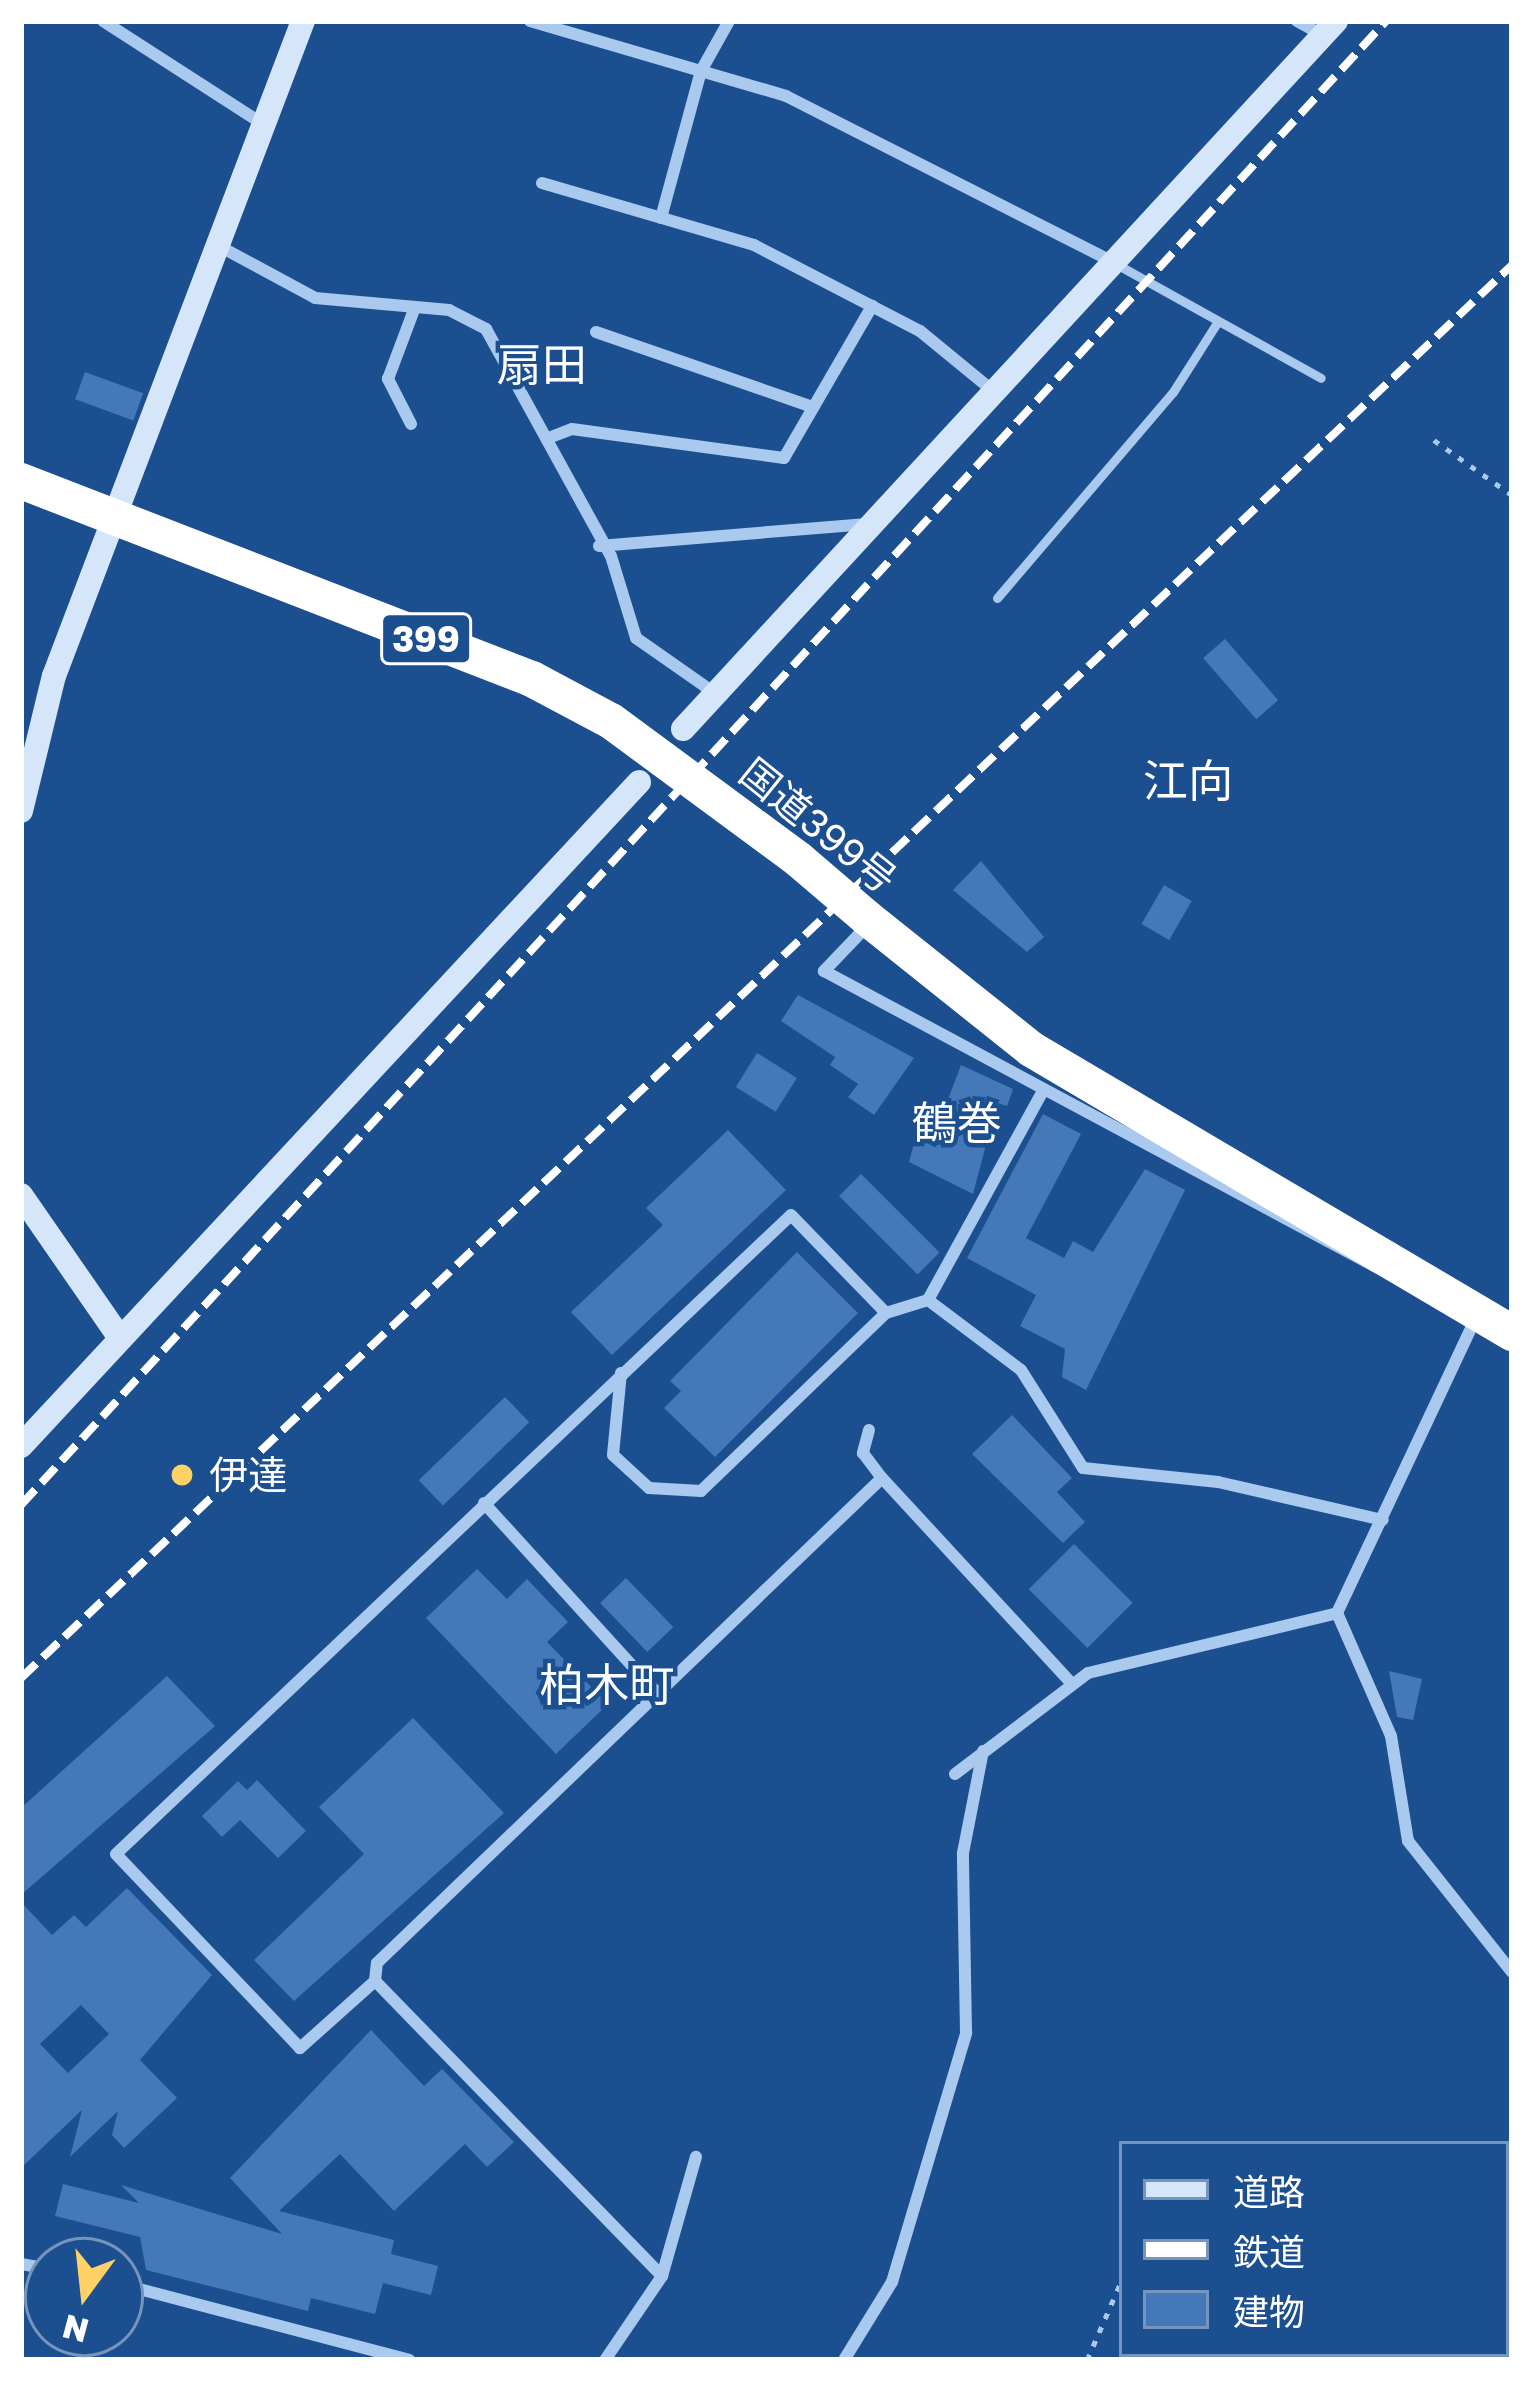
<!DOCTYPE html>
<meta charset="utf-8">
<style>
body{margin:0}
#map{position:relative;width:1533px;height:2381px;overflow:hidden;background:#1b4f90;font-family:"Golos Text","Noto Sans JP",sans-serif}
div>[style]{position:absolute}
.building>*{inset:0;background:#4478b8;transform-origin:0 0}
.path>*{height:4.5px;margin-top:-2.25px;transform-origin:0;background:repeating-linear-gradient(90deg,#a9c9ee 0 6px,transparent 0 15px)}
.lane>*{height:9px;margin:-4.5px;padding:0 4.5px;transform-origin:4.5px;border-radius:4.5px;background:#a9c9ee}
.street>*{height:12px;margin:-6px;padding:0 6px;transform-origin:6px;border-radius:6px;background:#a9c9ee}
.secondary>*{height:24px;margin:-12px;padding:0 12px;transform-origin:12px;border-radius:12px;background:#d6e6fa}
.highway>*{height:36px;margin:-18px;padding:0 18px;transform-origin:18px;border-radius:18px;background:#fff}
.rail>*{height:8px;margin-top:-4px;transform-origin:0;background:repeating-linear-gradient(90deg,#fff 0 21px,transparent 0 30px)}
.highway-bridge>*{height:36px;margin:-18px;padding:0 18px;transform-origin:18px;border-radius:18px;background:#fff}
.dots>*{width:33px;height:33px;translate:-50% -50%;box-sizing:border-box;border:6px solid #1b4f90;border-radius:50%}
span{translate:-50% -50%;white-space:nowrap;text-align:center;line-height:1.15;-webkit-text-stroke:9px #1b4f90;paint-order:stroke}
.shield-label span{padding:3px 9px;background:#1b4f90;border:3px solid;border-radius:9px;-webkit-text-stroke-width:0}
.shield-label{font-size:36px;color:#fff;font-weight:700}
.street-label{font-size:39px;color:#fff}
.poi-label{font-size:39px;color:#fff}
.left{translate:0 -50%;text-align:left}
.quarter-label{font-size:45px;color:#fff}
.frame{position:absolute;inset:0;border:24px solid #fff;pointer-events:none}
.legend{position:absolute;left:1119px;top:2141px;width:390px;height:216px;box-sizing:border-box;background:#1b4f90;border:3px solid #7695bc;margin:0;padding:15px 21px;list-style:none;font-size:36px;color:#fff}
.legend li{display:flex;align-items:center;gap:24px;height:60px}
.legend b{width:60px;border:3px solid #7695bc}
.north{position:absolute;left:24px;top:2237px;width:120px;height:120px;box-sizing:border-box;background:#1b4f90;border:3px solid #7695bc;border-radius:50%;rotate:195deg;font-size:33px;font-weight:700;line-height:48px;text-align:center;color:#fff}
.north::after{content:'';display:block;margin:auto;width:42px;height:54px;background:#ffd267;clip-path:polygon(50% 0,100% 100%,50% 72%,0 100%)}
</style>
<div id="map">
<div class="building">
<i style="left:85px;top:372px;width:62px;height:29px;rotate:20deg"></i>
<i style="left:1225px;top:639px;width:81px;height:29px;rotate:49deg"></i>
<i style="clip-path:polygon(981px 861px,1044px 937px,1027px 952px,953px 890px)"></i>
<i style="left:1164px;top:885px;width:32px;height:45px;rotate:30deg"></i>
<i style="clip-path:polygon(798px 995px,914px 1058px,874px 1115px,848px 1097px,858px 1084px,830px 1065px,835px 1057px,781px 1021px)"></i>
<i style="left:757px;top:1053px;width:47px;height:40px;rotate:32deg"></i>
<i style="clip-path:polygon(961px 1065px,1013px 1089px,1007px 1106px,997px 1103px,973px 1194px,909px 1162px,920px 1121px,938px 1126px)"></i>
<i style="clip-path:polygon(1043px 1114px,1081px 1134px,1026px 1238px,1064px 1258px,1073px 1241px,1093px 1252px,1145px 1169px,1185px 1190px,1086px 1390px,1062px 1377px,1065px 1349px,1020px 1326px,1036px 1295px,967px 1258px)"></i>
<i style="clip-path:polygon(728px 1130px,786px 1190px,612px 1355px,571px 1312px,663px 1225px,646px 1208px)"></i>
<i style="left:861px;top:1174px;width:111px;height:31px;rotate:45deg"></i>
<i style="clip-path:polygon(797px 1252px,858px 1313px,715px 1457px,664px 1408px,681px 1391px,670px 1381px)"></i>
<i style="left:505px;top:1397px;width:35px;height:120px;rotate:46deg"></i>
<i style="clip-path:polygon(1012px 1415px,1072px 1478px,1057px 1492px,1085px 1522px,1063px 1543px,972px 1454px)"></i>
<i style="left:1074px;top:1544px;width:83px;height:64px;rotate:45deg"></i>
<i style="clip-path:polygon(477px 1569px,507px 1599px,527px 1579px,568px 1622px,547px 1642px,608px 1704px,556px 1754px,426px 1618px)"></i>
<i style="left:626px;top:1578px;width:68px;height:36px;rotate:46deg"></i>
<i style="clip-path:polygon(1389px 1671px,1422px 1679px,1413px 1720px,1397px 1717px)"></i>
<i style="clip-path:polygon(167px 1676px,215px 1726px,21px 1895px,21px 1808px)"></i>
<i style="clip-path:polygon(413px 1718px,504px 1813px,294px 2001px,254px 1960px,364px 1854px,319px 1807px)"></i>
<i style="clip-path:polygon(257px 1780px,306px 1831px,278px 1858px,240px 1820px,222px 1837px,202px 1816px,238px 1781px,247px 1790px)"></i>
<i style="clip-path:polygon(evenodd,127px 1888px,212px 1975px,140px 2060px,177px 2098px,124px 2148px,112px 2135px,118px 2111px,70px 2157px,82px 2110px,21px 2168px,21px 1902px,52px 1935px,74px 1915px,86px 1927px,127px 1888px,81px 2005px,109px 2034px,68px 2073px,40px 2044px,81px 2005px)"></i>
<i style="clip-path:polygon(371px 2030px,424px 2086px,442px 2069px,514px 2142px,487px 2167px,465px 2144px,394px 2211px,340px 2154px,279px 2211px,394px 2240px,391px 2254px,438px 2266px,431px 2295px,383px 2283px,375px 2314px,311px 2298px,308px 2311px,146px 2270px,140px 2237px,55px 2216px,63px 2184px,139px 2203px,121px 2185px,282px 2234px,230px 2178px)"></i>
</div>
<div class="path">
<i style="left:1434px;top:440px;width:95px;rotate:35.2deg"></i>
<i style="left:1506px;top:2302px;width:6px;rotate:18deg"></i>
<i style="left:1087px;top:2360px;width:88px;rotate:-66.6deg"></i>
</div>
<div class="lane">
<i style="left:1118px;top:265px;width:232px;rotate:29.1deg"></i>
<i style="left:997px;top:598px;width:271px;rotate:-49.5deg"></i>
<i style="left:1173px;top:392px;width:84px;rotate:-57.6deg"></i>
</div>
<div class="street">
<i style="left:103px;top:21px;width:190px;rotate:32.8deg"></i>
<i style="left:530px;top:21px;width:267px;rotate:16.3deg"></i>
<i style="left:786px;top:96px;width:367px;rotate:26.9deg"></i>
<i style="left:1297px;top:21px;width:29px;rotate:29deg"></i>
<i style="left:542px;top:183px;width:221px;rotate:16.3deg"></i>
<i style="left:754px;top:245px;width:187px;rotate:27.4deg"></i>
<i style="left:920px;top:331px;width:94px;rotate:39.4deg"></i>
<i style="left:661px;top:218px;width:152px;rotate:-74.8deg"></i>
<i style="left:701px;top:71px;width:57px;rotate:-60.8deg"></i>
<i style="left:219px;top:246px;width:109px;rotate:28.4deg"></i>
<i style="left:315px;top:298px;width:135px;rotate:5.1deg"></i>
<i style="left:449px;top:310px;width:42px;rotate:27.2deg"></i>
<i style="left:486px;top:329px;width:259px;rotate:61.2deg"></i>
<i style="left:611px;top:556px;width:86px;rotate:73deg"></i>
<i style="left:636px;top:638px;width:94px;rotate:35deg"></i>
<i style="left:596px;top:332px;width:230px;rotate:19.1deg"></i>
<i style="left:411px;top:424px;width:51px;rotate:-117.1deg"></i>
<i style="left:388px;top:379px;width:77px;rotate:-69.4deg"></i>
<i style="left:551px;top:437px;width:22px;rotate:-21deg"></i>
<i style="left:572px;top:429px;width:214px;rotate:7.8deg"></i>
<i style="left:784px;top:458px;width:176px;rotate:-59.9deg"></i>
<i style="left:599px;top:546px;width:266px;rotate:-4.7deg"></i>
<i style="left:868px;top:925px;width:64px;rotate:133.7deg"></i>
<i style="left:824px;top:971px;width:629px;rotate:28.2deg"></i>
<i style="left:928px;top:1300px;width:116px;rotate:37deg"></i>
<i style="left:1021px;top:1370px;width:116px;rotate:57.7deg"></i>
<i style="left:1083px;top:1468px;width:136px;rotate:5.9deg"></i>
<i style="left:1218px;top:1482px;width:169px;rotate:13deg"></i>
<i style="left:621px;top:1373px;width:82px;rotate:95.6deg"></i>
<i style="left:613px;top:1455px;width:49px;rotate:42.5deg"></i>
<i style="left:649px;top:1488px;width:52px;rotate:3.3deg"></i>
<i style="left:701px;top:1491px;width:257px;rotate:-43.9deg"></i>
<i style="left:886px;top:1313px;width:44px;rotate:-17.2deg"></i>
<i style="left:928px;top:1300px;width:236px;rotate:-61.2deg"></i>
<i style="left:869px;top:1430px;width:24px;rotate:105deg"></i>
<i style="left:863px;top:1453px;width:31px;rotate:53deg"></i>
<i style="left:882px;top:1478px;width:280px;rotate:47.3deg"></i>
<i style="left:484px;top:1503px;width:254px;rotate:47.7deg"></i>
<i style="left:1337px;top:1613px;width:134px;rotate:66.3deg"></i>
<i style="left:1391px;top:1736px;width:106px;rotate:80.8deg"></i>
<i style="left:1408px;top:1841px;width:167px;rotate:51.6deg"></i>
<i style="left:955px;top:1774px;width:167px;rotate:-37.2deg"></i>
<i style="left:1088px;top:1673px;width:256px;rotate:-13.5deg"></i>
<i style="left:1337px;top:1613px;width:328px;rotate:-64.8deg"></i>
<i style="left:375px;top:1981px;width:101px;rotate:138.2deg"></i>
<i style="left:300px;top:2048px;width:267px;rotate:-133.5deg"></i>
<i style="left:116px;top:1854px;width:929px;rotate:-43.43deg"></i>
<i style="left:791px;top:1215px;width:136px;rotate:45.9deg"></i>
<i style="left:21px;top:2264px;width:27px;rotate:10deg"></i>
<i style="left:662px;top:2276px;width:412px;rotate:-134.2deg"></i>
<i style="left:375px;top:1981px;width:18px;rotate:-84deg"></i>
<i style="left:377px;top:1963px;width:700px;rotate:-43.84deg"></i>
<i style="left:120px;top:2284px;width:299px;rotate:14.7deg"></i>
<i style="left:605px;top:2360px;width:102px;rotate:-55.8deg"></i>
<i style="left:662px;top:2276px;width:124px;rotate:-74.1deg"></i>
<i style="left:844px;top:2360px;width:92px;rotate:-58.4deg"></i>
<i style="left:892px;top:2282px;width:260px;rotate:-73.4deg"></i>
<i style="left:966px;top:2033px;width:180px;rotate:-91deg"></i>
<i style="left:963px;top:1853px;width:104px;rotate:-78.9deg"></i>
</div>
<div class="secondary">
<i style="left:683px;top:729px;width:963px;rotate:-47.31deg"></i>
<i style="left:21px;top:811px;width:139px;rotate:-76.3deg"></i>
<i style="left:54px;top:676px;width:701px;rotate:-69.19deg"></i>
<i style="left:21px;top:1195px;width:174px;rotate:55.3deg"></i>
<i style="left:21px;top:1446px;width:907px;rotate:-47.05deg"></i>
</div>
<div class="highway">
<i style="left:21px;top:481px;width:548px;rotate:21.18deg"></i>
<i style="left:532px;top:679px;width:89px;rotate:28deg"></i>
<i style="left:611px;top:721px;width:232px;rotate:36.4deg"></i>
<i style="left:867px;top:918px;width:210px;rotate:38.6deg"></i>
<i style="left:1031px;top:1049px;width:559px;rotate:30.56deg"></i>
</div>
<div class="rail">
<i style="left:21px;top:1505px;width:2016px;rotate:-47.39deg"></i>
<i style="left:21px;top:1678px;width:2054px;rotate:-43.46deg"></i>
</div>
<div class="highway-bridge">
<i style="left:798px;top:859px;width:91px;rotate:40.5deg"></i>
</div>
<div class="dots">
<i style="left:182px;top:1475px;background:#ffd267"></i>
</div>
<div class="shield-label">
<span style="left:426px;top:639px">399</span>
</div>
<div class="street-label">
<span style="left:818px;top:826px;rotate:39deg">国道399号</span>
</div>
<div class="poi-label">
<span class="left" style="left:209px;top:1475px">伊達</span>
</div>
<div class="quarter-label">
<span style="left:542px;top:365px">扇田</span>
<span style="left:1188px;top:781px">江向</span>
<span style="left:957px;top:1123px">鶴巻</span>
<span style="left:607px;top:1685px">柏木町</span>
</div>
<div class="frame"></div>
<ul class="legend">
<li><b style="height:15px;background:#d6e6fa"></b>道路</li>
<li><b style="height:15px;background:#fff"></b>鉄道</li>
<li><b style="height:33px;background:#4478b8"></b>建物</li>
</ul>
<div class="north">N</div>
</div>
